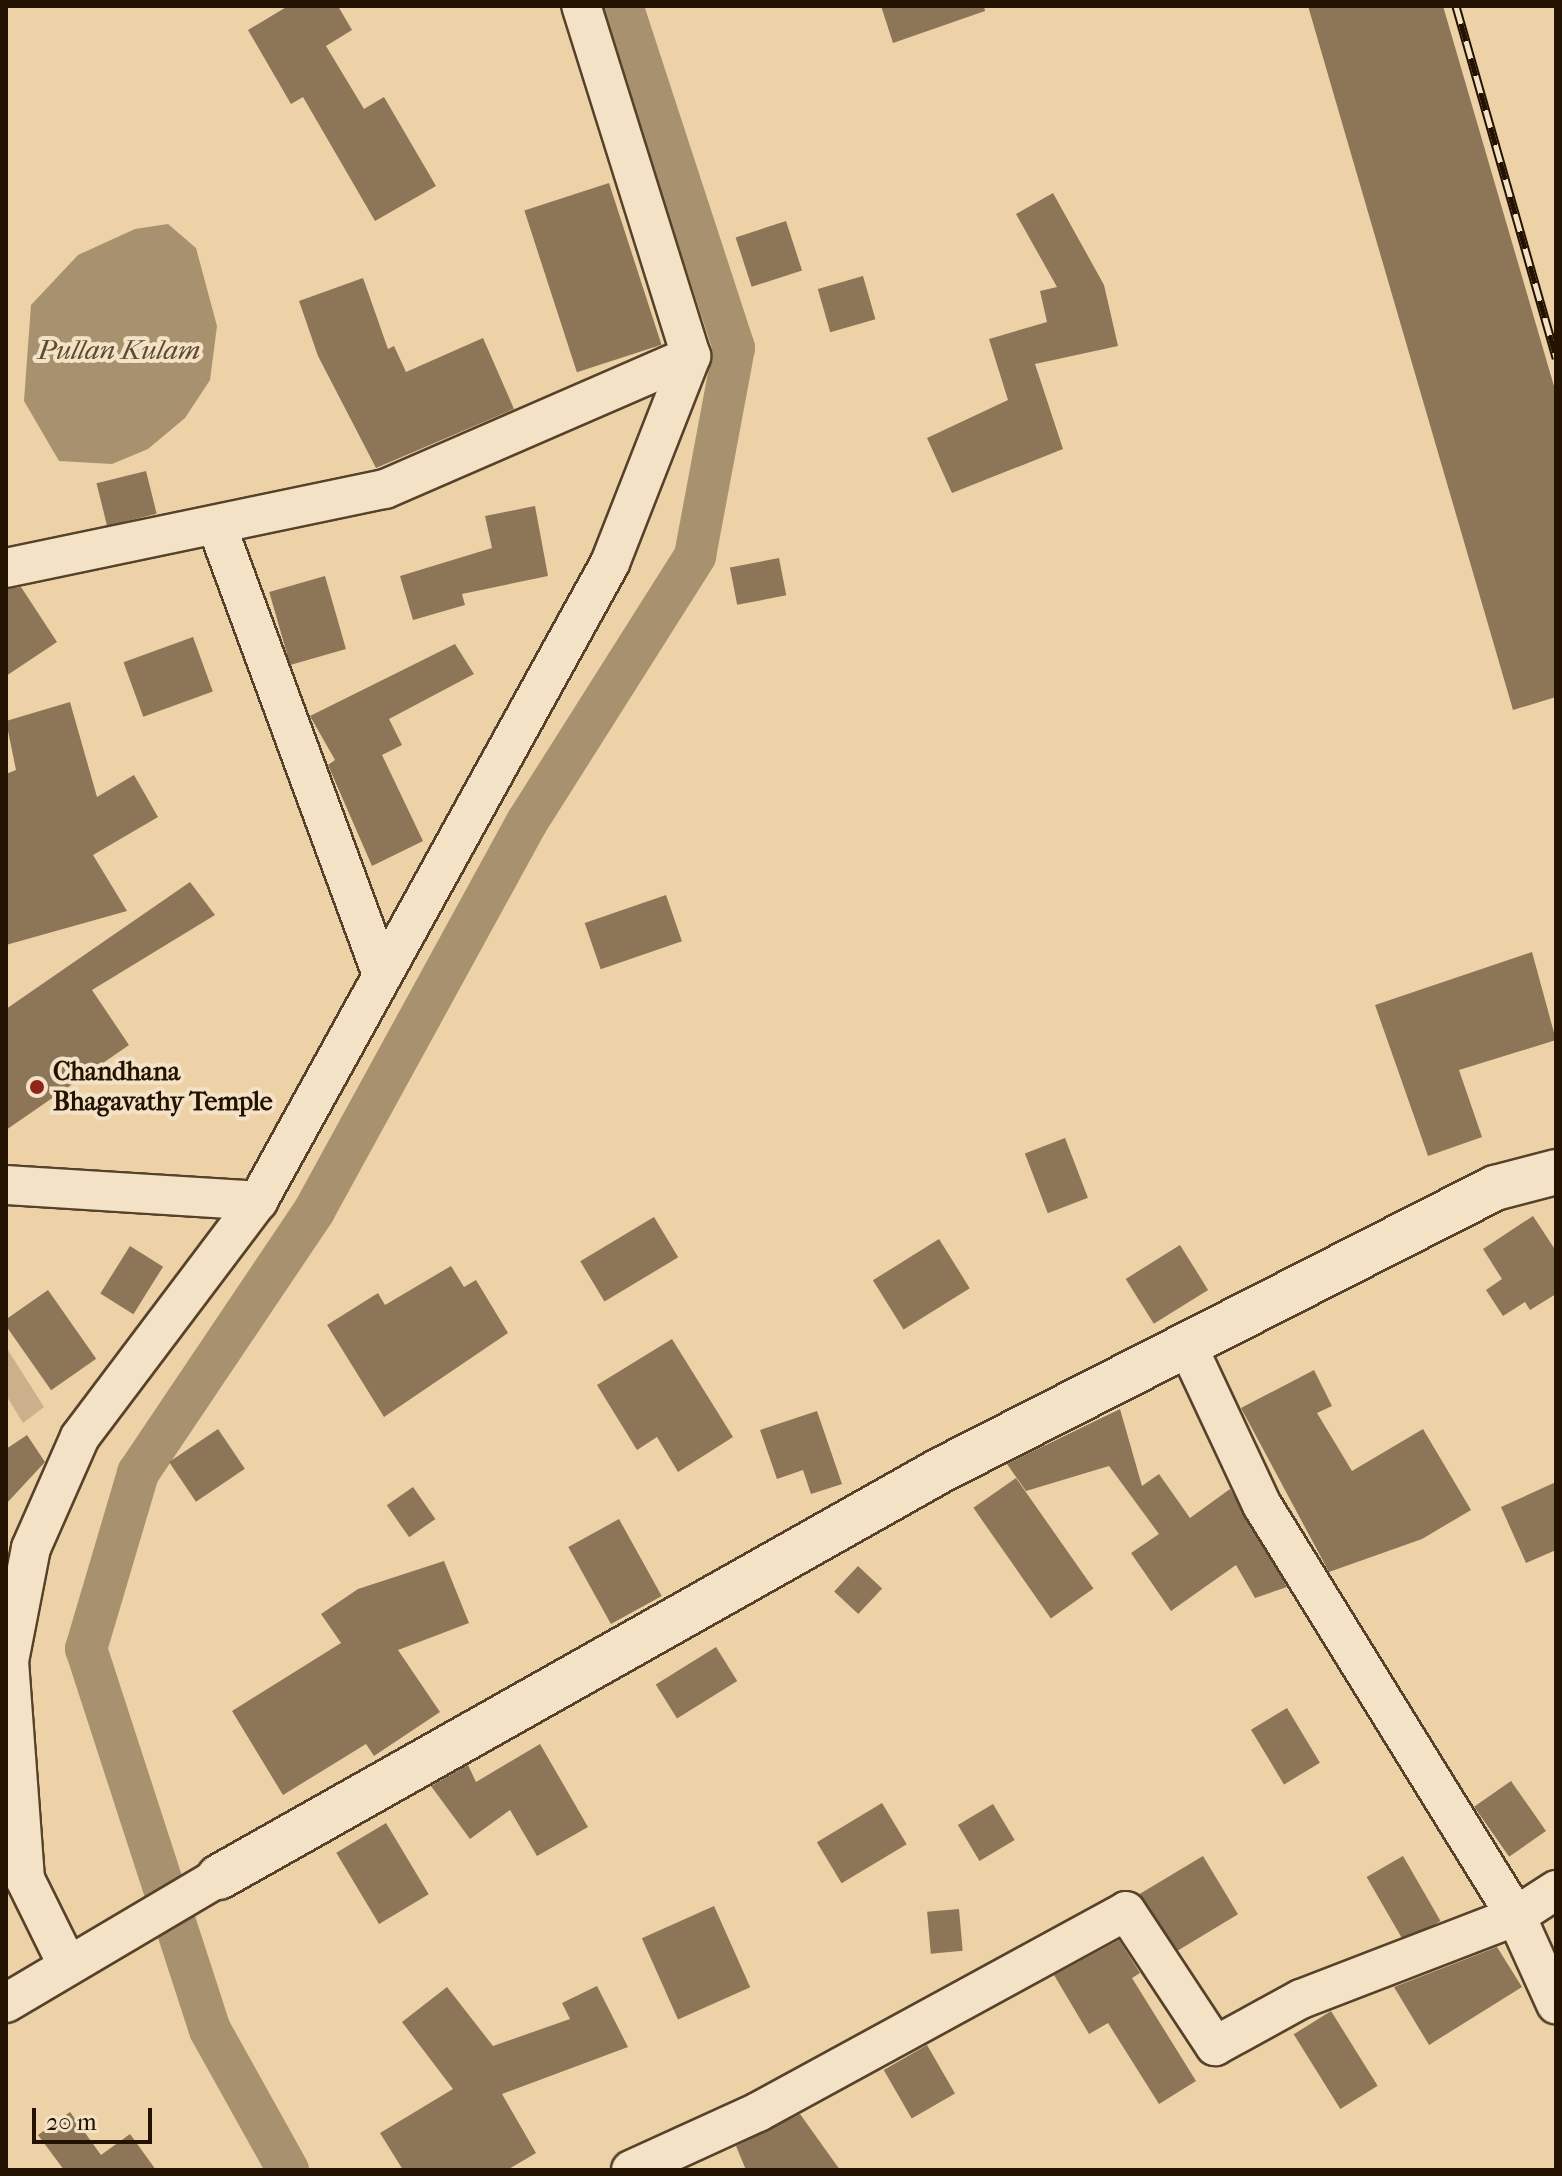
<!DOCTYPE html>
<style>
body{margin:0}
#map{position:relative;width:1562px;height:2176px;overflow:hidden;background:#edd2a7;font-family:"IM FELL French Canon",serif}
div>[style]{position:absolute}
.green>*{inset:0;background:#cbb18b}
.water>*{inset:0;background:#a8916e}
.canal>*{height:42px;margin:-21px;padding:0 21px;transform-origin:21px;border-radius:21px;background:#a8916e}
.building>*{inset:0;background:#8c7657;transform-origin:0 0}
.roads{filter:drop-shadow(2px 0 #56422a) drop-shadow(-2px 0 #56422a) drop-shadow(0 2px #56422a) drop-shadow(0 -2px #56422a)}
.minor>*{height:38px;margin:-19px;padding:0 19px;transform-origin:19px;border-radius:19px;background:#f3e2c6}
.tertiary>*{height:44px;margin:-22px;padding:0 22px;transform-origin:22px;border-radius:22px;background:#f3e2c6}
.rail>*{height:9px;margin-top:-4.5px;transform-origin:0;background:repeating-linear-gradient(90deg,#f3e2c6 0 18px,#231200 0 36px);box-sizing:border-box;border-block:2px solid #231200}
.dots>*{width:22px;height:22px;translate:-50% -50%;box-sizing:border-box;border:4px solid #f3e2c6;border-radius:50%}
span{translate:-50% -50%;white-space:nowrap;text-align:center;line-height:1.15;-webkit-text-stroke:8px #f3e2c6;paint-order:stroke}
.poi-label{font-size:26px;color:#231200;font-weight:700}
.left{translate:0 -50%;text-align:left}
.water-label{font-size:28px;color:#5f4b31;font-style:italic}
.frame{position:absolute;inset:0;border:8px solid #231200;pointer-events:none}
.scale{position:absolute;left:32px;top:2108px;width:120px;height:36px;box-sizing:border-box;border:4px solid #231200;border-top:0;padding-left:10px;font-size:24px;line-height:28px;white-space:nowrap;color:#231200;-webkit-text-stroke:6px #f3e2c6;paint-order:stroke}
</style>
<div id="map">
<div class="green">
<i style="clip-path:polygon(6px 1347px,44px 1407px,23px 1423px,6px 1395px)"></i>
</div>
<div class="water">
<i style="clip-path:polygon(168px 224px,196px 248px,217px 326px,210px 380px,185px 418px,148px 449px,112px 464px,59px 461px,24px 401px,31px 305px,78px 255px,135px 229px)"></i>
</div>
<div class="canal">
<i style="left:288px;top:2170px;width:160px;rotate:-119.1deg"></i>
<i style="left:210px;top:2030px;width:401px;rotate:-108deg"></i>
<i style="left:86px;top:1649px;width:184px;rotate:-73.5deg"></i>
<i style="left:138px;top:1473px;width:316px;rotate:-56.1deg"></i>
<i style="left:314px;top:1211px;width:443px;rotate:-61.3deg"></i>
<i style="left:527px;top:822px;width:315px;rotate:-57.7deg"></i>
<i style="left:695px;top:556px;width:212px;rotate:-79.4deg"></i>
<i style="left:734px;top:348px;width:360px;rotate:-108.1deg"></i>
</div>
<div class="building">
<i style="clip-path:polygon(288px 6px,338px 6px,352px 30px,326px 46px,364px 109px,384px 97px,436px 186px,375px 221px,303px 97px,291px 104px,248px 30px)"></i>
<i style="clip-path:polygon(881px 6px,984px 6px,985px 11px,893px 43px)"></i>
<i style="clip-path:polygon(1308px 6px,1443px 6px,1556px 393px,1556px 697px,1513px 710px)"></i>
<i style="left:609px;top:183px;width:170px;height:89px;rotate:72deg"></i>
<i style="clip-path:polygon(1053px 193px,1104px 285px,1118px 346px,1035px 364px,1063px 449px,952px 493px,927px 438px,1008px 400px,989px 339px,1047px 322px,1040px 291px,1057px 287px,1016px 214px)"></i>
<i style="left:786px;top:221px;width:52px;height:53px;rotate:72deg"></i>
<i style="left:863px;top:276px;width:45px;height:47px;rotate:74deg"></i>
<i style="clip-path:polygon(363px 278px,388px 349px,394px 346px,406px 372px,483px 338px,514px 409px,376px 468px,318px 356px,299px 301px)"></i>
<i style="left:146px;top:471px;width:44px;height:51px;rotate:76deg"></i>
<i style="clip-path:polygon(535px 506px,548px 576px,462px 594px,465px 605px,413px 620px,400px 576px,492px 548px,485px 516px)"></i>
<i style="left:779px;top:558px;width:38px;height:50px;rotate:79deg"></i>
<i style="left:325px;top:576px;width:76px;height:58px;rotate:74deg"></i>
<i style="clip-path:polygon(21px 587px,57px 642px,6px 676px,6px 589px)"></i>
<i style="left:193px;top:637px;width:58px;height:74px;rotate:70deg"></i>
<i style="clip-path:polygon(455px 644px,474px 674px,389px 719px,402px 745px,382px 755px,423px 841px,372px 866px,328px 765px,335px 760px,310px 716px)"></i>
<i style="clip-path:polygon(70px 702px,97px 797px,134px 775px,158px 817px,93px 855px,127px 911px,6px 945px,6px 774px,16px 770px,6px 721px)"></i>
<i style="clip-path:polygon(190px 882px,215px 915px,92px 990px,129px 1045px,6px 1130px,6px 1009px)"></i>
<i style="left:666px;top:895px;width:49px;height:86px;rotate:71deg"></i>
<i style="clip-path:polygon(1532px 952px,1556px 1040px,1459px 1070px,1482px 1137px,1428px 1156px,1375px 1005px)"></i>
<i style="left:1065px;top:1138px;width:64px;height:43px;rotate:69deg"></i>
<i style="clip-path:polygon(1533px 1216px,1556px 1251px,1556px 1294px,1530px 1310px,1525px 1302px,1503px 1316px,1486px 1290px,1502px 1279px,1483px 1249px)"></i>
<i style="left:654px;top:1217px;width:47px;height:86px;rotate:59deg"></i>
<i style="left:939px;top:1239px;width:58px;height:78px;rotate:58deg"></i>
<i style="left:1180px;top:1245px;width:53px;height:64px;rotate:58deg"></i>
<i style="left:130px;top:1246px;width:39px;height:56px;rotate:32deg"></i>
<i style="clip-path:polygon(451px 1266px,464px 1287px,476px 1280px,508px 1333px,384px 1417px,327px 1325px,378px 1293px,385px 1305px)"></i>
<i style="left:48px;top:1290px;width:84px;height:55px;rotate:55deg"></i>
<i style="clip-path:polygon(672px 1339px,733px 1437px,678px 1472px,657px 1437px,637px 1450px,597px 1385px)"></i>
<i style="clip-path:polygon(1314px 1370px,1332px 1406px,1317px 1413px,1352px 1471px,1423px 1429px,1471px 1510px,1422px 1539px,1329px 1572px,1241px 1408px)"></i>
<i style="clip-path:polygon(1120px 1409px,1142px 1486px,1159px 1474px,1190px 1518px,1230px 1489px,1287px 1587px,1255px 1598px,1236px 1565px,1171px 1611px,1131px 1553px,1159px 1534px,1109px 1466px,1026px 1491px,1007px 1464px)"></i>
<i style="clip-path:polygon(817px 1411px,842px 1484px,811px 1494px,803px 1470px,777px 1479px,760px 1430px)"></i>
<i style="left:218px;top:1429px;width:48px;height:59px;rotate:56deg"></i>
<i style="clip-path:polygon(27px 1435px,45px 1462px,6px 1504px,6px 1449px)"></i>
<i style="left:1016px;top:1478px;width:135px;height:52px;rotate:55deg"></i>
<i style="clip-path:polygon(1556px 1482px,1556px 1550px,1526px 1563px,1501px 1507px)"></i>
<i style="left:413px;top:1487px;width:39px;height:32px;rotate:55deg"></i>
<i style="left:619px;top:1519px;width:88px;height:58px;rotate:61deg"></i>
<i style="clip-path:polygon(444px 1561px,469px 1623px,398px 1650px,440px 1712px,374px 1756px,366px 1744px,283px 1795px,232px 1711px,341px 1643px,321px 1614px,358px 1589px)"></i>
<i style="left:858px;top:1566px;width:33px;height:35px;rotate:43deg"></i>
<i style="left:716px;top:1647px;width:40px;height:71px;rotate:58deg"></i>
<i style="left:1287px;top:1708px;width:64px;height:42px;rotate:59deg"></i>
<i style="clip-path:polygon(540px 1744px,588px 1827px,537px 1856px,510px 1810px,470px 1839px,431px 1786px,468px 1765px,476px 1782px)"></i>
<i style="left:1511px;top:1781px;width:61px;height:45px;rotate:55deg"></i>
<i style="left:882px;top:1803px;width:48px;height:76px;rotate:59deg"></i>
<i style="left:993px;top:1804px;width:42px;height:41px;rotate:59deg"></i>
<i style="left:386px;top:1823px;width:83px;height:58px;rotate:59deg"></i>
<i style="left:1203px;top:1856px;width:68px;height:74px;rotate:59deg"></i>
<i style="left:1403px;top:1856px;width:75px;height:42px;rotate:60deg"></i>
<i style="left:714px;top:1906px;width:89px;height:79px;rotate:66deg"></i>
<i style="left:959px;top:1909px;width:42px;height:32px;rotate:85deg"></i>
<i style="clip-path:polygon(1119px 1940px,1140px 1973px,1132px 1978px,1196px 2081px,1159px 2104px,1108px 2023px,1089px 2034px,1054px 1975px)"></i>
<i style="clip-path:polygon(1497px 1947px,1522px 1987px,1429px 2045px,1394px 1987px)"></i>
<i style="clip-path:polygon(597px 1986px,628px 2047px,502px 2094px,536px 2153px,507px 2170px,403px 2170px,380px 2133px,453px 2089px,402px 2022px,447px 1987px,493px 2046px,570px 2019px,562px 2003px)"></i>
<i style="left:1331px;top:2011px;width:88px;height:44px;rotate:58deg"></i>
<i style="left:927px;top:2045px;width:56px;height:50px;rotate:60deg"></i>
<i style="clip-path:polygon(70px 2112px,101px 2155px,130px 2134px,156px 2170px,64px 2170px,38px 2135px)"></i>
<i style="clip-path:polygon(800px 2114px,840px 2170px,746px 2170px,736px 2146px)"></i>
</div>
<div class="roads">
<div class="minor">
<i style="left:218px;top:529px;width:475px;rotate:69.8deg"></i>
<i style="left:6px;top:568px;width:387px;rotate:-11.8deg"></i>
<i style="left:385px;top:489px;width:334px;rotate:-23.5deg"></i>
<i style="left:6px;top:1185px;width:253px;rotate:3.6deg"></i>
<i style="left:1187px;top:1345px;width:177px;rotate:64.9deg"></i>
<i style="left:1262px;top:1505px;width:483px;rotate:58.3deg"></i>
<i style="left:1516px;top:1916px;width:97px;rotate:65.6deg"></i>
<i style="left:66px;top:1962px;width:93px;rotate:-116.3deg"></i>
<i style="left:25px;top:1879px;width:219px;rotate:-94.2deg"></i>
<i style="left:9px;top:1661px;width:115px;rotate:-79deg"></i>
<i style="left:31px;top:1548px;width:121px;rotate:-66.2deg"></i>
<i style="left:80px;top:1437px;width:296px;rotate:-53deg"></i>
<i style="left:258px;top:1201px;width:729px;rotate:-61.11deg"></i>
<i style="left:610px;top:563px;width:222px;rotate:-68.6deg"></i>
<i style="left:691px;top:356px;width:367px;rotate:-107.4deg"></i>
<i style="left:6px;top:2003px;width:247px;rotate:-30.6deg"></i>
<i style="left:631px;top:2170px;width:140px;rotate:-24.5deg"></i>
<i style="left:758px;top:2112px;width:419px;rotate:-28.6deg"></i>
<i style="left:1126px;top:1911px;width:162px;rotate:56.6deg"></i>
<i style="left:1215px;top:2046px;width:98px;rotate:-28.7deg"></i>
<i style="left:1301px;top:1999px;width:230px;rotate:-21.1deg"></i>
<i style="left:1516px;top:1916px;width:48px;rotate:-33deg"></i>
</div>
<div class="tertiary">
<i style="left:219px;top:1877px;width:829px;rotate:-29.41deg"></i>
<i style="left:941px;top:1470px;width:622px;rotate:-26.98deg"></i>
<i style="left:1495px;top:1188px;width:63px;rotate:-14.7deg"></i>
</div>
</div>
<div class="rail">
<i style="left:1456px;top:6px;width:366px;rotate:74.1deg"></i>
</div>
<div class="dots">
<i style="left:37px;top:1087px;background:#8f2418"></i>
</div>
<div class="poi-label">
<span class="left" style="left:53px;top:1087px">Chandhana<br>Bhagavathy Temple</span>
</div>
<div class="water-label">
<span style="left:119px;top:350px">Pullan Kulam</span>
</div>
<div class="frame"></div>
<div class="scale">20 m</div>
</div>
